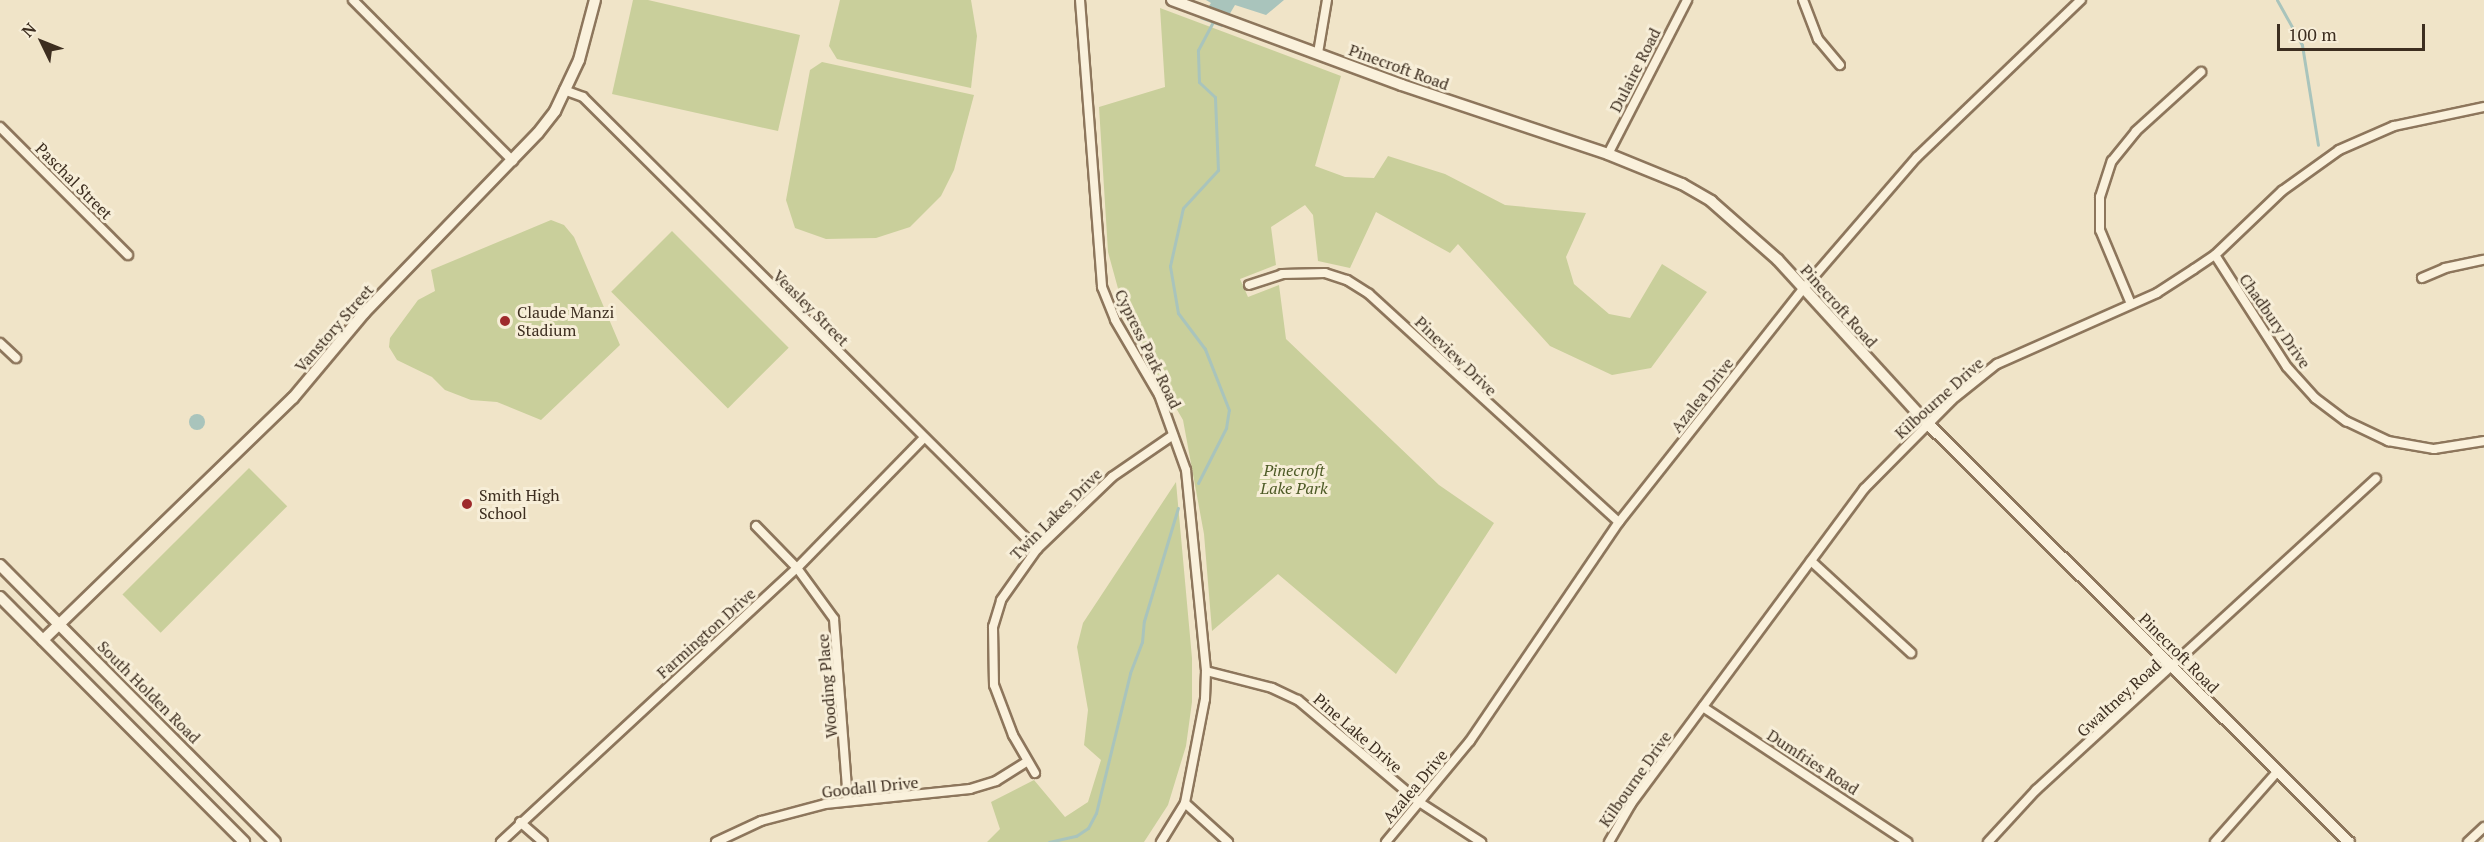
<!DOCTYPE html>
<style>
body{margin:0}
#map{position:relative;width:2484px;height:842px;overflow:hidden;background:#f0e4c8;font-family:"PT Serif",serif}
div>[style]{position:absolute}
.green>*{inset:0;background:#c9cf9b;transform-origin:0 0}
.water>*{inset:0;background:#a9c4bc}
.round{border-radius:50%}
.stream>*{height:3px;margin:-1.5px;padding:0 1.5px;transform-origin:1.5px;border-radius:1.5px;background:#a9c4bc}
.roads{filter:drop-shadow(2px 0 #8d765c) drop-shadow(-2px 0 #8d765c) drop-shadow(0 2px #8d765c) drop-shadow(0 -2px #8d765c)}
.street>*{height:8px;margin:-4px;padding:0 4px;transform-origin:4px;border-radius:4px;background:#faf1dc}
.secondary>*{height:10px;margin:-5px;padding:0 5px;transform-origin:5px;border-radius:5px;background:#faf1dc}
.dots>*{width:16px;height:16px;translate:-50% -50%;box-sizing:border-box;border:3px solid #f7eed8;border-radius:50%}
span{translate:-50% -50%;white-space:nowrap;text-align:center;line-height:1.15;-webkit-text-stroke:6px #f7eed8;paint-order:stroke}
.street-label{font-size:16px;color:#3d2e20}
.poi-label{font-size:16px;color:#3d2e20}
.left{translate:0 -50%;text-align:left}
.park-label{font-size:16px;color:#4d5a26;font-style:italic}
.north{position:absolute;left:12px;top:12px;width:60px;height:60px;-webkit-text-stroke:4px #f7eed8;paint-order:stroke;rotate:313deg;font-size:16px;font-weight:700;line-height:24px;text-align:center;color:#3d2e20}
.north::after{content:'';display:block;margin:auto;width:21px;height:27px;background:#3d2e20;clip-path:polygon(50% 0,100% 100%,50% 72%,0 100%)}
.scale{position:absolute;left:2277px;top:24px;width:148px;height:27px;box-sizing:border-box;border:3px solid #3d2e20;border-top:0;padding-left:8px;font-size:18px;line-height:21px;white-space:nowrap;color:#3d2e20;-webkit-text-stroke:4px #f7eed8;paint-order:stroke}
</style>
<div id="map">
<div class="green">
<i style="clip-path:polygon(633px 0,648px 0,800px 35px,778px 131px,612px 94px)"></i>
<i style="clip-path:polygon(840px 0,971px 0,977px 36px,971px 88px,837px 59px,829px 46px)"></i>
<i style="clip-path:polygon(1160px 8px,1341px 76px,1315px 166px,1345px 177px,1374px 178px,1388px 156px,1445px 174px,1505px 205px,1586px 213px,1566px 257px,1574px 284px,1609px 314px,1630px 318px,1662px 264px,1707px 292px,1651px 368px,1612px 375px,1550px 346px,1458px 244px,1450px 253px,1376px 212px,1350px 268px,1318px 261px,1313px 215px,1305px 205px,1271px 227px,1276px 265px,1240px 279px,1248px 297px,1279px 285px,1286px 339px,1439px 485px,1494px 523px,1396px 674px,1278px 574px,1212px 631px,1204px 534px,1183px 420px,1128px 325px,1108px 252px,1099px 107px,1165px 87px)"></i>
<i style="clip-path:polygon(822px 62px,974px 95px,954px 170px,941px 196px,910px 227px,876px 238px,826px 239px,795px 228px,786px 200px,810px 70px)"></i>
<i style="clip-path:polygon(551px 220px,564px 225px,574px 237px,620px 345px,541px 420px,497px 402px,471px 400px,445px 390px,432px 377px,397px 360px,389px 347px,390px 338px,418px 300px,435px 291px,431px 270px)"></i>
<i style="left:672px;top:231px;width:165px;height:86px;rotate:45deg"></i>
<i style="left:249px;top:468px;width:54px;height:179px;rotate:45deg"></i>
<i style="clip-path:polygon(1176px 482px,1192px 658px,1192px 702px,1186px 746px,1168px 805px,1144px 842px,987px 842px,1000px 829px,991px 802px,1034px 780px,1065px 817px,1088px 802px,1101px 760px,1084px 745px,1088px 710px,1077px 647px,1083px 623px)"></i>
</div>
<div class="water">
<i style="clip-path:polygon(1206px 0,1284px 0,1266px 15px,1235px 5px,1222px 27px,1200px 19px,1211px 3px)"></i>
<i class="round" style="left:189px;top:414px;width:16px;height:16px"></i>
</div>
<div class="stream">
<i style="left:2277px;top:0;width:51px;rotate:60.9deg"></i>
<i style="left:2302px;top:45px;width:101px;rotate:80.9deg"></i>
<i style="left:1198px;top:483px;width:62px;rotate:-63deg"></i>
<i style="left:1226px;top:428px;width:18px;rotate:-81deg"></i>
<i style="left:1229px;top:410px;width:66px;rotate:-111.5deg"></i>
<i style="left:1205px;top:349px;width:45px;rotate:-126.9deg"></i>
<i style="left:1178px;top:313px;width:48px;rotate:-99.7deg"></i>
<i style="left:1170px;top:266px;width:59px;rotate:-77.4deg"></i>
<i style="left:1183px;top:208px;width:52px;rotate:-47.4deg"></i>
<i style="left:1218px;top:170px;width:73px;rotate:-92.4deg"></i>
<i style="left:1215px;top:97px;width:22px;rotate:-137deg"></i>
<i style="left:1199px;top:82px;width:32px;rotate:-92deg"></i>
<i style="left:1198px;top:50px;width:34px;rotate:-62deg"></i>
<i style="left:1049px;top:842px;width:28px;rotate:-13deg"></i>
<i style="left:1076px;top:836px;width:14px;rotate:-34deg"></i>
<i style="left:1088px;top:828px;width:17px;rotate:-62deg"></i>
<i style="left:1096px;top:813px;width:144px;rotate:-76.3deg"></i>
<i style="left:1130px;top:673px;width:33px;rotate:-69deg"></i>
<i style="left:1142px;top:642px;width:21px;rotate:-85deg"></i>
<i style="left:1144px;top:621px;width:118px;rotate:-73.3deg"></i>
</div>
<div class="roads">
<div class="street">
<i style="left:353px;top:0;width:227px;rotate:45.2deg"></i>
<i style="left:1080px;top:0;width:288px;rotate:85.6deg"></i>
<i style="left:1102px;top:287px;width:35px;rotate:68deg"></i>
<i style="left:1115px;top:320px;width:87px;rotate:59.6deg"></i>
<i style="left:1159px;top:395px;width:80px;rotate:70.2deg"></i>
<i style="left:1186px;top:470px;width:202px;rotate:84.3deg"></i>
<i style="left:1206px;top:671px;width:28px;rotate:92deg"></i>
<i style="left:1205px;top:699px;width:106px;rotate:100.9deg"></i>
<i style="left:1185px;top:803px;width:46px;rotate:121.6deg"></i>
<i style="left:1803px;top:0;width:42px;rotate:69deg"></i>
<i style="left:1818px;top:39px;width:34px;rotate:50deg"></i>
<i style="left:1318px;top:53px;width:54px;rotate:-80.4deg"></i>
<i style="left:564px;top:90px;width:20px;rotate:20deg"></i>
<i style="left:583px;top:97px;width:641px;rotate:44.87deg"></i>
<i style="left:0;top:127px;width:181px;rotate:45deg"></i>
<i style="left:1608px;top:154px;width:173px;rotate:-62.8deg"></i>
<i style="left:2215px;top:255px;width:133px;rotate:57.3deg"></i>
<i style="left:2287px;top:367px;width:42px;rotate:47.9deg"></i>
<i style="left:2315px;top:398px;width:39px;rotate:37deg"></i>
<i style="left:2346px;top:421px;width:47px;rotate:25.5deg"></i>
<i style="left:2388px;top:441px;width:47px;rotate:9.9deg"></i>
<i style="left:2434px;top:449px;width:51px;rotate:-9.1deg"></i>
<i style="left:2422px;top:278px;width:25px;rotate:-23deg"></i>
<i style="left:2445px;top:268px;width:40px;rotate:-12deg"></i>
<i style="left:1249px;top:285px;width:35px;rotate:-18deg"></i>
<i style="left:1282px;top:274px;width:43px;rotate:-1.3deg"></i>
<i style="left:1325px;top:273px;width:23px;rotate:18deg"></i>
<i style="left:1347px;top:280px;width:26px;rotate:32deg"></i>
<i style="left:1369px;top:294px;width:338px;rotate:42.4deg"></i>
<i style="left:2131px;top:304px;width:80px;rotate:-112.7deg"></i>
<i style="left:2100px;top:230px;width:33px;rotate:-90deg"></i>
<i style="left:2100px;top:197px;width:38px;rotate:-72deg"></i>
<i style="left:2112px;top:161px;width:38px;rotate:-51deg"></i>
<i style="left:2136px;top:131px;width:88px;rotate:-42.2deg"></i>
<i style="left:0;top:343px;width:22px;rotate:43deg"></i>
<i style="left:756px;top:526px;width:59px;rotate:45.7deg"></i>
<i style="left:797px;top:568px;width:63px;rotate:54deg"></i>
<i style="left:834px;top:619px;width:182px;rotate:85.6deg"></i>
<i style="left:1811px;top:561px;width:136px;rotate:42.6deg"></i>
<i style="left:1206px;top:671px;width:68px;rotate:14.4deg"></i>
<i style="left:1272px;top:688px;width:29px;rotate:25deg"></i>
<i style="left:1298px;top:700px;width:158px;rotate:40.1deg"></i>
<i style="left:1419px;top:802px;width:74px;rotate:32.8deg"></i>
<i style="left:1703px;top:707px;width:245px;rotate:33.5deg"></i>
<i style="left:1035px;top:773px;width:44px;rotate:-120.1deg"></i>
<i style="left:1013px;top:735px;width:53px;rotate:-110.8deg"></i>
<i style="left:994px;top:685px;width:58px;rotate:-91deg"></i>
<i style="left:993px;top:627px;width:28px;rotate:-73deg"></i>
<i style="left:1001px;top:600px;width:62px;rotate:-54.8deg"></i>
<i style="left:1037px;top:549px;width:104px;rotate:-43.8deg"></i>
<i style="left:1112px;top:477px;width:74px;rotate:-34.5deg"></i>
<i style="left:1185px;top:803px;width:58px;rotate:42.2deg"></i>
<i style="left:520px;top:822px;width:30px;rotate:41deg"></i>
<i style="left:501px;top:842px;width:403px;rotate:-42.8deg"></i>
<i style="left:797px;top:568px;width:182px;rotate:-45.7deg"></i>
<i style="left:716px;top:842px;width:50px;rotate:-25deg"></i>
<i style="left:761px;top:821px;width:66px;rotate:-14.9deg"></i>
<i style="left:825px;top:804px;width:146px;rotate:-5.9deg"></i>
<i style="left:970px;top:789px;width:27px;rotate:-17deg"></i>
<i style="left:996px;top:781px;width:36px;rotate:-32deg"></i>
<i style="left:1386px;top:842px;width:131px;rotate:-50.3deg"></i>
<i style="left:1470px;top:741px;width:265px;rotate:-55.8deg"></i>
<i style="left:1619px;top:522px;width:297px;rotate:-51.7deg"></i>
<i style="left:1803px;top:289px;width:174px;rotate:-49.2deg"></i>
<i style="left:1917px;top:157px;width:227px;rotate:-43.8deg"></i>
<i style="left:1609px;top:842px;width:44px;rotate:-59.9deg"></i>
<i style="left:1631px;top:804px;width:392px;rotate:-53.5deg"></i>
<i style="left:1864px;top:489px;width:125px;rotate:-45.3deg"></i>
<i style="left:1952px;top:400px;width:58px;rotate:-38.7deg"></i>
<i style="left:1997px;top:364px;width:175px;rotate:-23.9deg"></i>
<i style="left:2157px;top:293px;width:44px;rotate:-33deg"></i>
<i style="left:2194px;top:269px;width:25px;rotate:-34deg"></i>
<i style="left:2215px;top:255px;width:93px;rotate:-43.7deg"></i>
<i style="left:2282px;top:191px;width:70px;rotate:-35.7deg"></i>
<i style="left:2339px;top:150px;width:60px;rotate:-23.6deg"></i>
<i style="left:2394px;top:126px;width:92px;rotate:-11.9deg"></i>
<i style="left:1988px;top:842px;width:71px;rotate:-47.3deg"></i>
<i style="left:2036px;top:790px;width:461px;rotate:-42.5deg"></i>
<i style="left:2215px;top:842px;width:94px;rotate:-48.5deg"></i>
<i style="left:2468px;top:842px;width:22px;rotate:-43deg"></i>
</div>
<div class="secondary">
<i style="left:1172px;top:0;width:245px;rotate:20.3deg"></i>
<i style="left:1402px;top:85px;width:217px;rotate:18.5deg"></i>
<i style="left:1608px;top:154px;width:80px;rotate:22.1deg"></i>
<i style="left:1682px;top:184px;width:34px;rotate:30deg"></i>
<i style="left:1711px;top:201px;width:89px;rotate:41.4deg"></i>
<i style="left:1778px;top:260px;width:222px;rotate:47.6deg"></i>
<i style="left:1928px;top:424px;width:593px;rotate:44.8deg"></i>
<i style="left:0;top:565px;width:390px;rotate:45.2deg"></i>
<i style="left:0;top:597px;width:346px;rotate:45.1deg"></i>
<i style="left:43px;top:640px;width:348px;rotate:-44.1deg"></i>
<i style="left:293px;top:398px;width:111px;rotate:-50.1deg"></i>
<i style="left:364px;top:313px;width:250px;rotate:-46deg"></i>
<i style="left:538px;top:133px;width:28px;rotate:-52deg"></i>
<i style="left:555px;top:111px;width:56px;rotate:-64.8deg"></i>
<i style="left:579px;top:60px;width:62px;rotate:-75.1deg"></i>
</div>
</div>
<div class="dots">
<i style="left:505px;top:321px;background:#9e2a2b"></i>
<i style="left:467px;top:504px;background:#9e2a2b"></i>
</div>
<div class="street-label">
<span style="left:1399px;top:67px;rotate:20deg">Pinecroft Road</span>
<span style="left:1635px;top:70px;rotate:-63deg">Dulaire Road</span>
<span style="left:74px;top:181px;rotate:45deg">Paschal Street</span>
<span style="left:1839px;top:306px;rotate:48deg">Pinecroft Road</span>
<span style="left:811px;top:308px;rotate:45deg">Veasley Street</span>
<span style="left:2275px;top:321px;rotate:55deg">Chadbury Drive</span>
<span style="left:334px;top:328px;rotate:-49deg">Vanstory Street</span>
<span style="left:1148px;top:349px;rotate:64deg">Cypress Park Road</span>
<span style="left:1456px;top:356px;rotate:44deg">Pineview Drive</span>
<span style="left:1702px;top:395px;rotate:-52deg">Azalea Drive</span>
<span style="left:1939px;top:398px;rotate:-42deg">Kilbourne Drive</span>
<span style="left:1056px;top:514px;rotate:-45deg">Twin Lakes Drive</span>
<span style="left:706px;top:633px;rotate:-42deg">Farmington Drive</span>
<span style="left:2179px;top:653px;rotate:45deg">Pinecroft Road</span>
<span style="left:827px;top:686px;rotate:-95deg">Wooding Place</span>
<span style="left:149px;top:692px;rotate:45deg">South Holden Road</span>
<span style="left:2119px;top:698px;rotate:-42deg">Gwaltney Road</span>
<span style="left:1358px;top:733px;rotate:41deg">Pine Lake Drive</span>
<span style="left:1813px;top:762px;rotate:33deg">Dumfries Road</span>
<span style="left:1635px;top:779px;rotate:-55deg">Kilbourne Drive</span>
<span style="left:1415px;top:786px;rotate:-50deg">Azalea Drive</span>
<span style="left:870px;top:787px;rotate:-6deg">Goodall Drive</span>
</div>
<div class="poi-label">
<span class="left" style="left:517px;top:321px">Claude Manzi<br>Stadium</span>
<span class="left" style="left:479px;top:504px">Smith High<br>School</span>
</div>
<div class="park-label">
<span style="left:1294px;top:479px">Pinecroft<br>Lake Park</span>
</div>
<div class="north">N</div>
<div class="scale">100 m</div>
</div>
